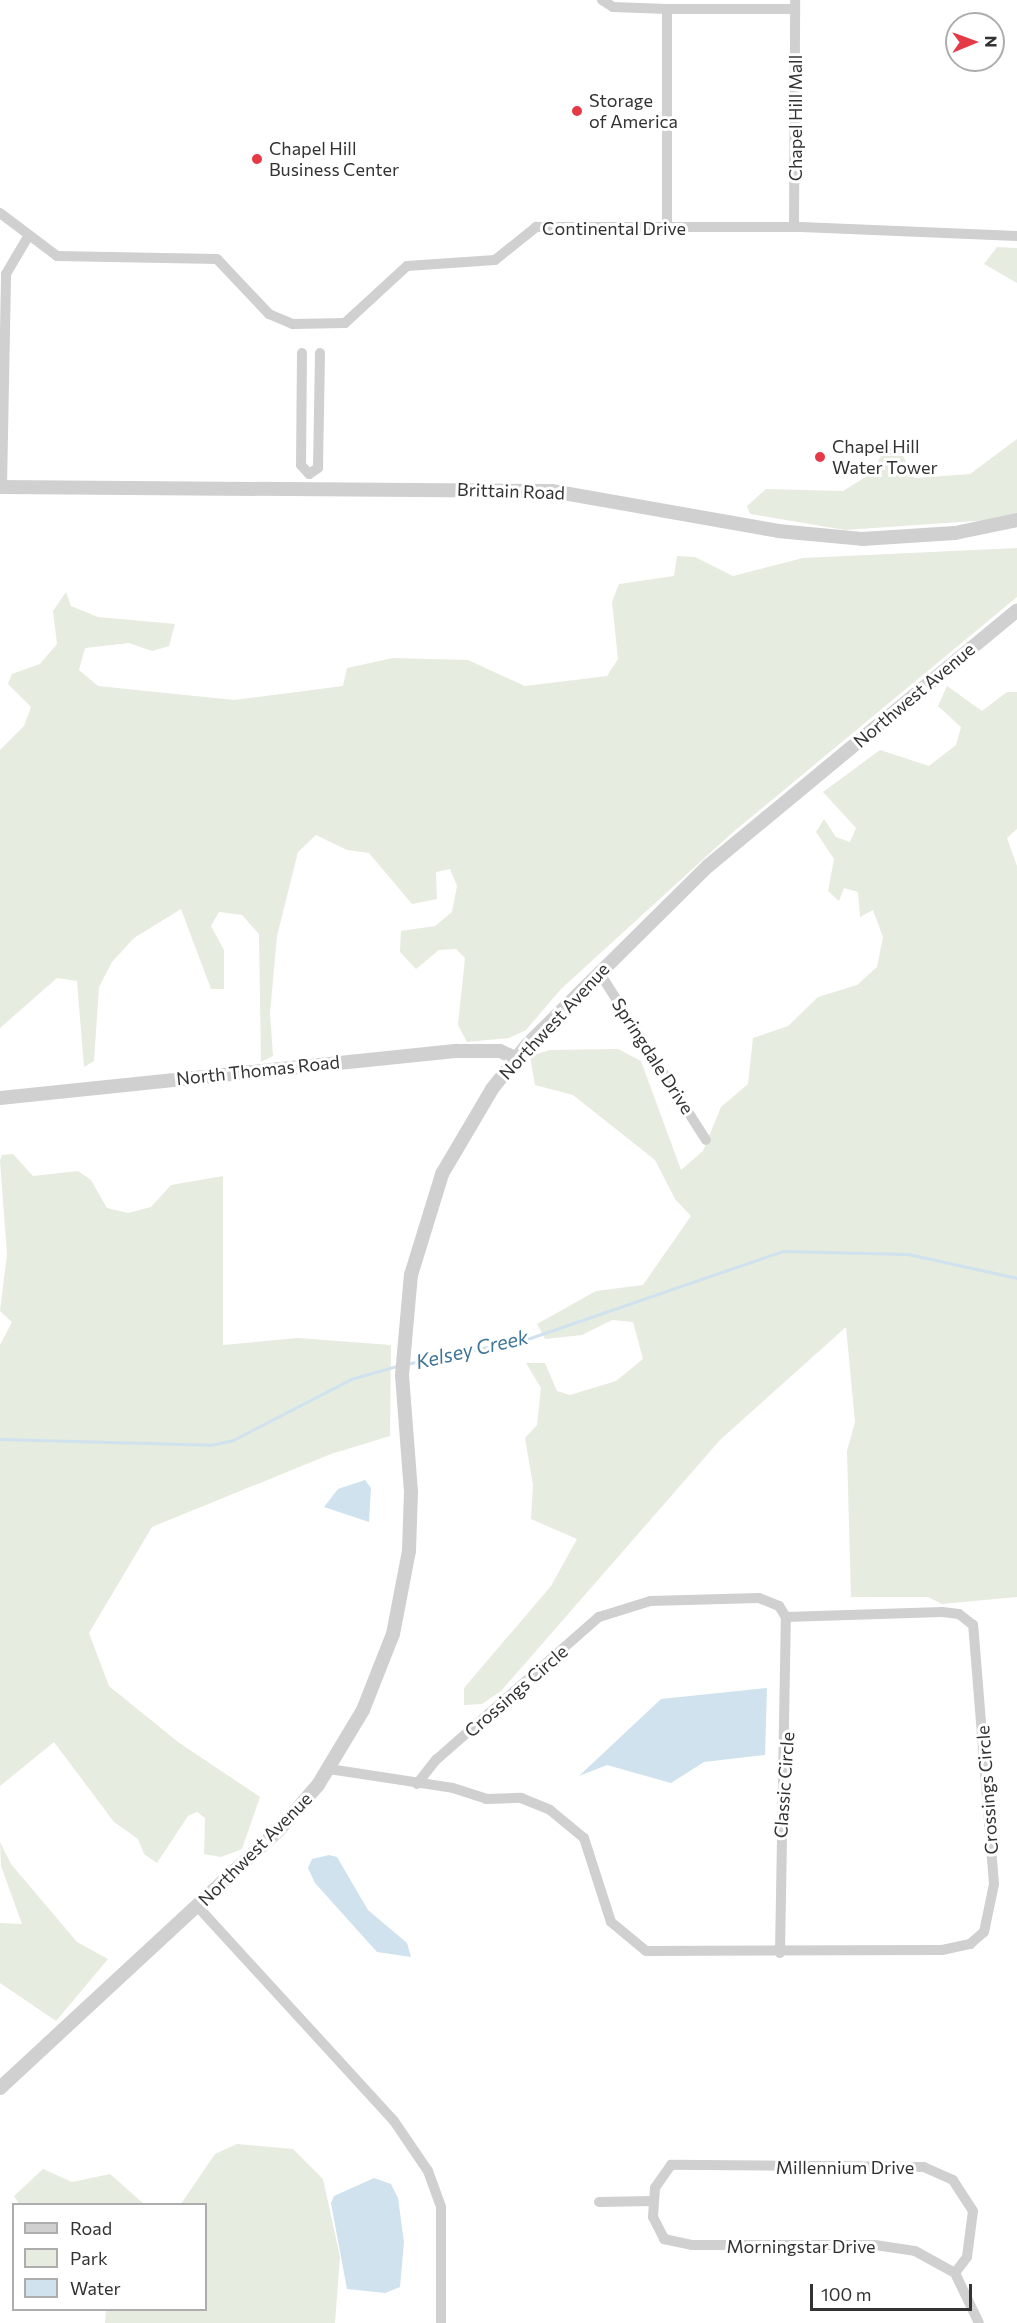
<!DOCTYPE html>
<style>
body{margin:0}
#map{position:relative;width:1017px;height:2323px;overflow:hidden;background:#fff;font-family:Commissioner,sans-serif}
div>[style]{position:absolute}
.green>*{inset:0;background:#e6ecdf}
.water>*{inset:0;background:#cfe2ee}
.stream>*{height:3px;margin:-1.5px;padding:0 1.5px;transform-origin:1.5px;border-radius:1.5px;background:#cfe2ee}
.minor>*{height:10px;margin:-5px;padding:0 5px;transform-origin:5px;border-radius:5px;background:#d0d0d0}
.tertiary>*{height:14px;margin:-7px;padding:0 7px;transform-origin:7px;border-radius:7px;background:#d0d0d0}
.dots>*{width:16px;height:16px;translate:-50% -50%;box-sizing:border-box;border:3px solid #fff;border-radius:50%}
span{translate:-50% -50%;white-space:nowrap;text-align:center;line-height:1.15;-webkit-text-stroke:6px #fff;paint-order:stroke}
.poi-label{font-size:18px;color:#333}
.left{translate:0 -50%;text-align:left}
.street-label{font-size:18px;color:#333}
.water-label{font-size:20px;color:#3f7597;font-style:italic}
.legend{position:absolute;left:12px;top:2203px;width:195px;height:108px;box-sizing:border-box;background:#fff;border:2px solid #adadad;margin:0;padding:8px 10px;list-style:none;font-size:18px;color:#333}
.legend li{display:flex;align-items:center;gap:12px;height:30px}
.legend b{width:30px;border:2px solid #adadad}
.north{position:absolute;left:945px;top:12px;width:60px;height:60px;box-sizing:border-box;background:#fff;border:2px solid #adadad;border-radius:50%;rotate:89deg;font-size:16px;font-weight:700;line-height:24px;text-align:center;color:#333}
.north::after{content:'';display:block;margin:auto;width:21px;height:27px;background:#e63946;clip-path:polygon(50% 0,100% 100%,50% 72%,0 100%)}
.scale{position:absolute;left:810px;top:2284px;width:162px;height:27px;box-sizing:border-box;border:3px solid #333;border-top:0;padding-left:8px;font-size:18px;line-height:21px;white-space:nowrap;color:#333;-webkit-text-stroke:4px #fff;paint-order:stroke}
</style>
<div id="map">
<div class="green">
<i style="clip-path:polygon(997px 247px,1017px 248px,1017px 283px,984px 264px)"></i>
<i style="clip-path:polygon(1017px 439px,1017px 513px,989px 520px,845px 530px,750px 514px,747px 506px,766px 489px,843px 491px,872px 473px,884px 450px,898px 447px,915px 478px,970px 474px)"></i>
<i style="clip-path:polygon(1017px 548px,1017px 597px,732px 833px,561px 989px,526px 1030px,509px 1038px,467px 1042px,458px 1025px,465px 958px,456px 949px,439px 950px,416px 969px,400px 952px,401px 931px,435px 926px,452px 912px,457px 886px,450px 869px,436px 872px,437px 899px,412px 904px,369px 853px,347px 850px,316px 835px,298px 852px,277px 936px,270px 1013px,273px 1056px,261px 1062px,259px 934px,242px 915px,219px 912px,211px 926px,224px 950px,224px 989px,211px 989px,181px 909px,134px 938px,112px 962px,99px 987px,94px 1061px,84px 1067px,77px 981px,57px 978px,0 1028px,0 750px,24px 726px,31px 707px,8px 684px,12px 674px,40px 664px,57px 644px,53px 611px,66px 592px,71px 606px,98px 617px,175px 624px,169px 646px,152px 651px,129px 643px,85px 648px,79px 670px,98px 686px,234px 700px,343px 686px,347px 668px,393px 658px,468px 660px,525px 686px,607px 676px,618px 659px,612px 602px,619px 584px,674px 576px,677px 556px,695px 557px,733px 576px,803px 558px)"></i>
<i style="clip-path:polygon(947px 686px,982px 711px,1007px 692px,1017px 692px,1017px 829px,1007px 838px,1017px 866px,1017px 1597px,942px 1604px,928px 1597px,851px 1597px,847px 1451px,855px 1422px,846px 1327px,720px 1440px,501px 1691px,482px 1704px,464px 1705px,464px 1688px,551px 1586px,577px 1539px,531px 1519px,533px 1485px,525px 1438px,537px 1425px,541px 1388px,526px 1363px,545px 1363px,557px 1391px,570px 1395px,616px 1381px,643px 1359px,633px 1322px,612px 1320px,582px 1335px,545px 1339px,537px 1324px,596px 1291px,643px 1285px,691px 1216px,675px 1199px,655px 1160px,573px 1095px,535px 1085px,530px 1056px,550px 1050px,618px 1049px,641px 1061px,681px 1170px,703px 1151px,721px 1107px,748px 1084px,753px 1038px,788px 1026px,818px 997px,857px 985px,877px 967px,883px 937px,873px 910px,860px 917px,858px 892px,844px 888px,839px 901px,828px 891px,834px 859px,816px 832px,824px 819px,836px 837px,850px 842px,856px 828px,823px 792px,880px 750px,929px 766px,956px 745px,961px 727px,938px 706px)"></i>
<i style="clip-path:polygon(13px 1154px,33px 1176px,78px 1171px,91px 1180px,107px 1208px,128px 1213px,151px 1207px,171px 1185px,223px 1176px,223px 1345px,298px 1338px,391px 1345px,390px 1436px,331px 1454px,152px 1527px,89px 1633px,109px 1686px,178px 1742px,260px 1797px,242px 1849px,221px 1857px,204px 1854px,205px 1818px,197px 1812px,188px 1816px,157px 1863px,144px 1854px,138px 1839px,114px 1822px,54px 1742px,0 1786px,0 1345px,12px 1322px,0 1311px,7px 1254px,0 1161px,2px 1155px)"></i>
<i style="clip-path:polygon(0 1842px,11px 1864px,77px 1942px,108px 1959px,56px 2021px,0 1983px,0 1923px,22px 1924px,1px 1866px)"></i>
<i style="clip-path:polygon(237px 2144px,293px 2149px,323px 2179px,340px 2257px,335px 2323px,105px 2323px,106px 2310px,206px 2310px,206px 2204px,181px 2204px,215px 2154px)"></i>
<i style="clip-path:polygon(43px 2169px,72px 2182px,110px 2174px,144px 2204px,19px 2204px,14px 2196px)"></i>
</div>
<div class="water">
<i style="clip-path:polygon(365px 1480px,371px 1488px,369px 1522px,324px 1507px,338px 1489px)"></i>
<i style="clip-path:polygon(767px 1688px,765px 1755px,704px 1762px,671px 1783px,607px 1765px,579px 1776px,661px 1699px)"></i>
<i style="clip-path:polygon(329px 1855px,337px 1857px,368px 1910px,407px 1943px,411px 1957px,377px 1952px,315px 1883px,308px 1868px,312px 1859px)"></i>
<i style="clip-path:polygon(374px 2178px,391px 2184px,398px 2198px,404px 2242px,400px 2287px,385px 2293px,347px 2289px,331px 2203px,334px 2196px)"></i>
</div>
<div class="stream">
<i style="left:406px;top:1364px;width:127px;rotate:-11.8deg"></i>
<i style="left:530px;top:1338px;width:267px;rotate:-19deg"></i>
<i style="left:782px;top:1251px;width:126px;rotate:1.4deg"></i>
<i style="left:908px;top:1254px;width:112px;rotate:12.4deg"></i>
<i style="left:0;top:1439px;width:210px;rotate:1.6deg"></i>
<i style="left:210px;top:1445px;width:24px;rotate:-12deg"></i>
<i style="left:233px;top:1440px;width:133px;rotate:-27.3deg"></i>
<i style="left:351px;top:1379px;width:48px;rotate:-15.8deg"></i>
</div>
<div class="minor">
<i style="left:602px;top:0;width:13px;rotate:32deg"></i>
<i style="left:613px;top:7px;width:54px;rotate:2.1deg"></i>
<i style="left:667px;top:9px;width:218px;rotate:90deg"></i>
<i style="left:667px;top:9px;width:128px"></i>
<i style="left:0;top:213px;width:71px;rotate:37deg"></i>
<i style="left:57px;top:256px;width:160px;rotate:1.1deg"></i>
<i style="left:217px;top:259px;width:76px;rotate:46.6deg"></i>
<i style="left:269px;top:314px;width:26px;rotate:23deg"></i>
<i style="left:293px;top:324px;width:52px;rotate:-1.1deg"></i>
<i style="left:345px;top:323px;width:84px;rotate:-42.6deg"></i>
<i style="left:407px;top:266px;width:88px;rotate:-3.9deg"></i>
<i style="left:495px;top:260px;width:53px;rotate:-38.8deg"></i>
<i style="left:536px;top:227px;width:265px"></i>
<i style="left:801px;top:227px;width:216px;rotate:2.4deg"></i>
<i style="left:794px;top:227px;width:227px;rotate:-89.7deg"></i>
<i style="left:302px;top:353px;width:112px;rotate:90.5deg"></i>
<i style="left:301px;top:465px;width:12px;rotate:48deg"></i>
<i style="left:309px;top:474px;width:11px;rotate:-34deg"></i>
<i style="left:318px;top:468px;width:115px;rotate:-89deg"></i>
<i style="left:2px;top:487px;width:213px;rotate:-88.9deg"></i>
<i style="left:6px;top:274px;width:45px;rotate:-59.5deg"></i>
<i style="left:599px;top:972px;width:199px;rotate:57.5deg"></i>
<i style="left:329px;top:1769px;width:125px;rotate:8.7deg"></i>
<i style="left:453px;top:1788px;width:35px;rotate:18deg"></i>
<i style="left:486px;top:1799px;width:35px;rotate:-2deg"></i>
<i style="left:521px;top:1798px;width:31px;rotate:22deg"></i>
<i style="left:550px;top:1810px;width:44px;rotate:39.5deg"></i>
<i style="left:584px;top:1838px;width:88px;rotate:72.2deg"></i>
<i style="left:611px;top:1922px;width:45px;rotate:39.6deg"></i>
<i style="left:646px;top:1951px;width:296px;rotate:-0.2deg"></i>
<i style="left:942px;top:1950px;width:29px;rotate:-12deg"></i>
<i style="left:970px;top:1944px;width:18px;rotate:-41deg"></i>
<i style="left:984px;top:1932px;width:49px;rotate:-78.2deg"></i>
<i style="left:994px;top:1884px;width:260px;rotate:-94.6deg"></i>
<i style="left:973px;top:1625px;width:18px;rotate:-142deg"></i>
<i style="left:959px;top:1614px;width:17px;rotate:-173deg"></i>
<i style="left:942px;top:1612px;width:156px;rotate:178.2deg"></i>
<i style="left:417px;top:1784px;width:31px;rotate:-52deg"></i>
<i style="left:436px;top:1760px;width:217px;rotate:-41.3deg"></i>
<i style="left:599px;top:1617px;width:53px;rotate:-17.4deg"></i>
<i style="left:650px;top:1601px;width:109px;rotate:-1.6deg"></i>
<i style="left:759px;top:1598px;width:22px;rotate:22deg"></i>
<i style="left:779px;top:1606px;width:13px;rotate:58deg"></i>
<i style="left:198px;top:1907px;width:290px;rotate:47.5deg"></i>
<i style="left:394px;top:2121px;width:60px;rotate:55.8deg"></i>
<i style="left:428px;top:2171px;width:38px;rotate:70deg"></i>
<i style="left:441px;top:2207px;width:116px;rotate:90deg"></i>
<i style="left:780px;top:1953px;width:336px;rotate:-89deg"></i>
<i style="left:599px;top:2202px;width:54px;rotate:-1.1deg"></i>
<i style="left:955px;top:2273px;width:20px;rotate:-53deg"></i>
<i style="left:967px;top:2257px;width:46px;rotate:-82.6deg"></i>
<i style="left:973px;top:2211px;width:37px;rotate:-123deg"></i>
<i style="left:953px;top:2180px;width:32px;rotate:-156deg"></i>
<i style="left:924px;top:2167px;width:253px;rotate:-179.5deg"></i>
<i style="left:671px;top:2165px;width:28px;rotate:125deg"></i>
<i style="left:655px;top:2188px;width:29px;rotate:94deg"></i>
<i style="left:653px;top:2217px;width:25px;rotate:63deg"></i>
<i style="left:664px;top:2239px;width:29px;rotate:12deg"></i>
<i style="left:692px;top:2245px;width:183px"></i>
<i style="left:875px;top:2245px;width:40px;rotate:8.5deg"></i>
<i style="left:915px;top:2251px;width:46px;rotate:28.8deg"></i>
<i style="left:955px;top:2273px;width:55px;rotate:64.4deg"></i>
</div>
<div class="tertiary">
<i style="left:0;top:487px;width:552px;rotate:0.42deg"></i>
<i style="left:552px;top:491px;width:230px;rotate:10deg"></i>
<i style="left:778px;top:531px;width:84px;rotate:5.4deg"></i>
<i style="left:862px;top:539px;width:93px;rotate:-3.7deg"></i>
<i style="left:955px;top:533px;width:63px;rotate:-11.8deg"></i>
<i style="left:0;top:1098px;width:460px;rotate:-5.9deg"></i>
<i style="left:458px;top:1051px;width:42px"></i>
<i style="left:500px;top:1051px;width:17px;rotate:25deg"></i>
<i style="left:0;top:2088px;width:379px;rotate:-42.8deg"></i>
<i style="left:278px;top:1831px;width:61px;rotate:-49deg"></i>
<i style="left:318px;top:1785px;width:87px;rotate:-59deg"></i>
<i style="left:363px;top:1710px;width:82px;rotate:-68.5deg"></i>
<i style="left:393px;top:1634px;width:85px;rotate:-79.1deg"></i>
<i style="left:409px;top:1551px;width:59px;rotate:-88.1deg"></i>
<i style="left:411px;top:1492px;width:117px;rotate:-94.4deg"></i>
<i style="left:402px;top:1375px;width:100px;rotate:-84.9deg"></i>
<i style="left:411px;top:1275px;width:106px;rotate:-72.9deg"></i>
<i style="left:442px;top:1174px;width:99px;rotate:-59.5deg"></i>
<i style="left:492px;top:1089px;width:56px;rotate:-51.5deg"></i>
<i style="left:527px;top:1045px;width:255px;rotate:-44.7deg"></i>
<i style="left:708px;top:866px;width:401px;rotate:-39.6deg"></i>
</div>
<div class="dots">
<i style="left:577px;top:111px;background:#e63946"></i>
<i style="left:257px;top:159px;background:#e63946"></i>
<i style="left:820px;top:457px;background:#e63946"></i>
</div>
<div class="poi-label">
<span class="left" style="left:589px;top:111px">Storage<br>of America</span>
<span class="left" style="left:269px;top:159px">Chapel Hill<br>Business Center</span>
<span class="left" style="left:832px;top:457px">Chapel Hill<br>Water Tower</span>
</div>
<div class="street-label">
<span style="left:795px;top:118px;rotate:-90deg">Chapel Hill Mall</span>
<span style="left:614px;top:228px">Continental Drive</span>
<span style="left:511px;top:491px;rotate:2deg">Brittain Road</span>
<span style="left:914px;top:695px;rotate:-40deg">Northwest Avenue</span>
<span style="left:554px;top:1021px;rotate:-47deg">Northwest Avenue</span>
<span style="left:653px;top:1056px;rotate:57deg">Springdale Drive</span>
<span style="left:258px;top:1070px;rotate:-6deg">North Thomas Road</span>
<span style="left:516px;top:1691px;rotate:-41deg">Crossings Circle</span>
<span style="left:784px;top:1785px;rotate:-86deg">Classic Circle</span>
<span style="left:987px;top:1790px;rotate:-94deg">Crossings Circle</span>
<span style="left:255px;top:1849px;rotate:-45deg">Northwest Avenue</span>
<span style="left:845px;top:2167px">Millennium Drive</span>
<span style="left:801px;top:2246px">Morningstar Drive</span>
</div>
<div class="water-label">
<span style="left:472px;top:1349px;rotate:-13deg">Kelsey Creek</span>
</div>
<ul class="legend">
<li><b style="height:8px;background:#d0d0d0"></b>Road</li>
<li><b style="height:16px;background:#e6ecdf"></b>Park</li>
<li><b style="height:16px;background:#cfe2ee"></b>Water</li>
</ul>
<div class="north">N</div>
<div class="scale">100 m</div>
</div>
